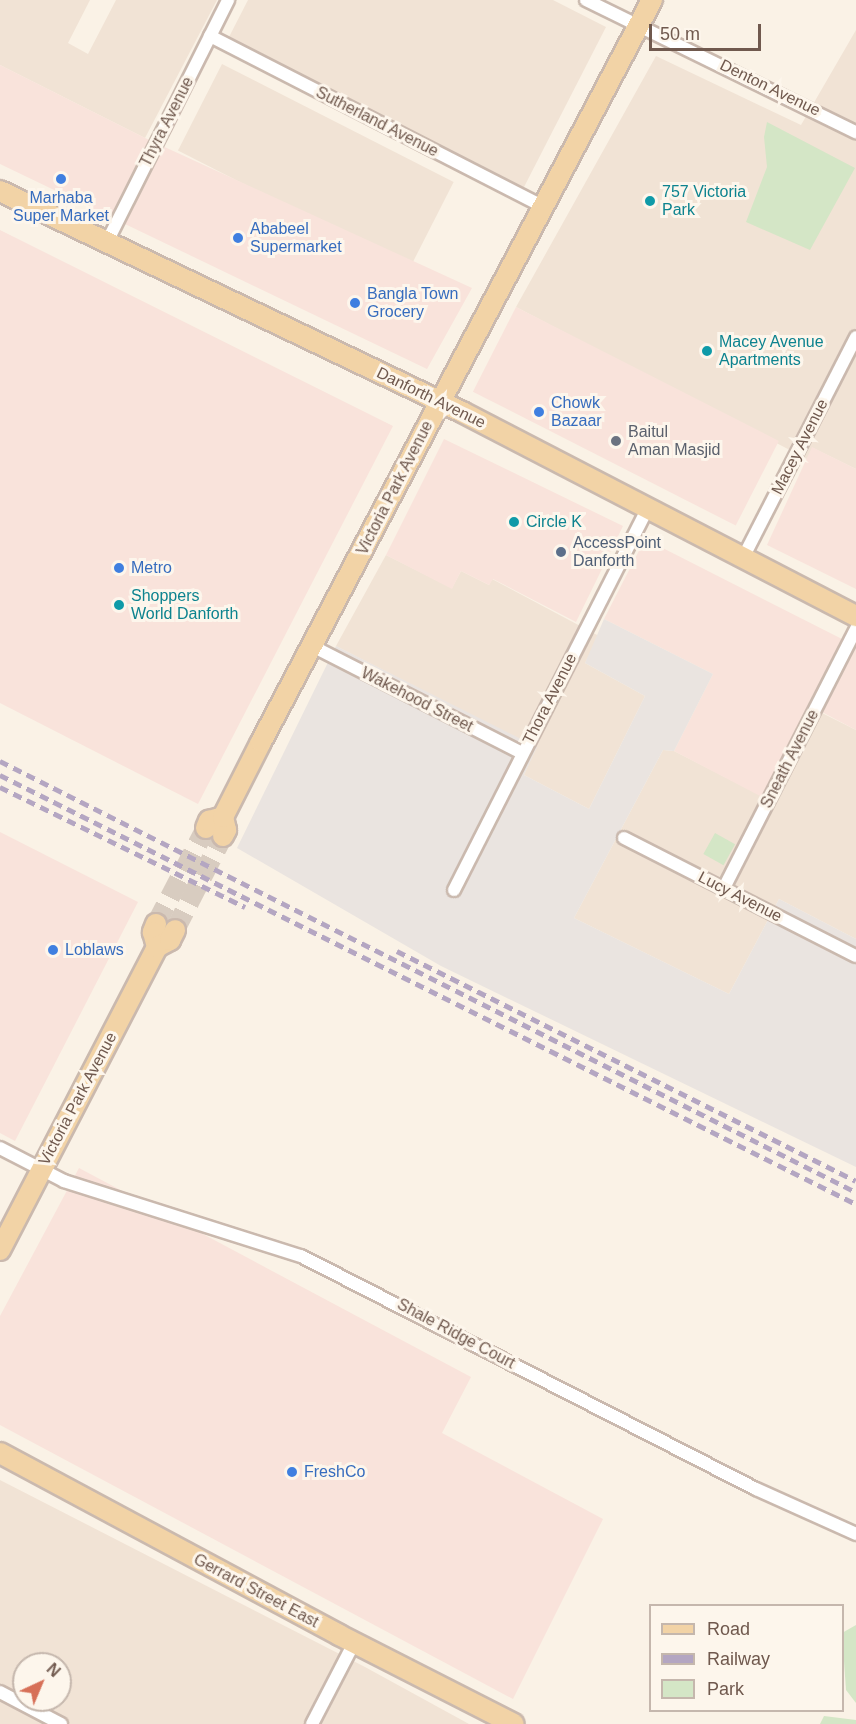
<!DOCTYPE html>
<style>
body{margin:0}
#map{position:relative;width:856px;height:1724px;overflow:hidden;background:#faf2e6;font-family:Helvetica,sans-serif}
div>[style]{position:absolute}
.residential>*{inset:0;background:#f1e3d5;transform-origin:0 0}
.commercial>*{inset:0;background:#f9e3db;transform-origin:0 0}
.industrial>*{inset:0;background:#eae4e0}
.green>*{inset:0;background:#d4e6c6;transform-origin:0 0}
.primary-tunnel>*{height:20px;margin-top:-10px;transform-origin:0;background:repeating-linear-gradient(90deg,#d8ccc0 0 20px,transparent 0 30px)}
.roads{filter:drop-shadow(2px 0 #cab9ae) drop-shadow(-2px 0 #cab9ae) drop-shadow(0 2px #cab9ae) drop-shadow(0 -2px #cab9ae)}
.street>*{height:12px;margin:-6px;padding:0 6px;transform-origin:6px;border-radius:6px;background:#fff}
.primary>*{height:20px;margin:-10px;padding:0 10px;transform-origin:10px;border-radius:10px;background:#f2d3a6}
.rail>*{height:4.5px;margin-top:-2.25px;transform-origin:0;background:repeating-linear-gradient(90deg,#b4a6c2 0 9px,transparent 0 15px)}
.dots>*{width:16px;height:16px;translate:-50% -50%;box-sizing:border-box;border:3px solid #fdf6ec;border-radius:50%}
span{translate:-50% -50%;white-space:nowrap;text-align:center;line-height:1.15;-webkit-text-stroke:6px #fdf6ec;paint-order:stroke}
.street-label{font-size:16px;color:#70594e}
.culture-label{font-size:16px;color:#0d838f}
.left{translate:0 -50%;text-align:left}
.shop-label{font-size:16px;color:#366cbe}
.worship-label{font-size:16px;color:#5b616d}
.service-label{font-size:16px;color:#4e5e75}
.legend{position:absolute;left:649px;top:1604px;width:195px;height:108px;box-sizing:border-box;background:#fdf6ec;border:2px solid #c5b7ad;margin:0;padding:8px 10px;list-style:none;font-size:18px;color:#70594e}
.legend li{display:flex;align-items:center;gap:12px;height:30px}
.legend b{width:30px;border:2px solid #c5b7ad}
.north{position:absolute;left:12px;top:1652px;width:60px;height:60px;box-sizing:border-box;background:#fdf6ec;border:2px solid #c5b7ad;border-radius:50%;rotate:44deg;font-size:16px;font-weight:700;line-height:24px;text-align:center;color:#70594e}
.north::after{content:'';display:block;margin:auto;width:21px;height:27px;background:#d77058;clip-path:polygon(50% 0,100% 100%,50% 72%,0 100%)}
.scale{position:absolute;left:649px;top:24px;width:112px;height:27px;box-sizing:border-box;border:3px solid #70594e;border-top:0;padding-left:8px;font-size:18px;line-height:21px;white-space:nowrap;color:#70594e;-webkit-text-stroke:4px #fdf6ec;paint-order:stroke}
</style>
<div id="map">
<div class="residential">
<i style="clip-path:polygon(0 0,90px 0,68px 43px,88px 54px,116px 0,217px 0,145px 138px,0 65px)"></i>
<i style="clip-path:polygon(248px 0,553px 0,606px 27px,523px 189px,229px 37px)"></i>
<i style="clip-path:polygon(856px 30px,856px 469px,813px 448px,807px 459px,516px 307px,656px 56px,801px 125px)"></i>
<i style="left:222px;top:64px;width:260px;height:97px;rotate:27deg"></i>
<i style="clip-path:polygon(386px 555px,452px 588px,461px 571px,489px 585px,492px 579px,599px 636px,585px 663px,645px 696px,589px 809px,524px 775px,536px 748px,336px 646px)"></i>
<i style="clip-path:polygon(808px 706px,856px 730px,856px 939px,779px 899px,729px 994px,574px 918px,663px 750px,674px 751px,762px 796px)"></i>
<i style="clip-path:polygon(evenodd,0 1480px,365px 1667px,469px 1724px,0 1724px,0 1480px,24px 1664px,60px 1664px,60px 1700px,24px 1700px,24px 1664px)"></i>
</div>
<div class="commercial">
<i style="clip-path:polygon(0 65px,145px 138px,472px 288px,427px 369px,0 164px)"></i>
<i style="clip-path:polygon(0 230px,393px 426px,198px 804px,0 703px)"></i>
<i style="left:516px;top:307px;width:295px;height:95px;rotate:27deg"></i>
<i style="clip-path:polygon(444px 439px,623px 526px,576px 622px,493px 579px,489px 585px,461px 571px,452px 589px,386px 555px)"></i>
<i style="clip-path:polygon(812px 447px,856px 469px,856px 589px,767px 545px)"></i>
<i style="clip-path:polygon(645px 539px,842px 639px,762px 797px,674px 751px,713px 674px,604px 619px)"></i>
<i style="clip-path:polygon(855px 647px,856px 648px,856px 730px,820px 711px)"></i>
<i style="clip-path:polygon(0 832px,138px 902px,15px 1141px,0 1133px)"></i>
<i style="clip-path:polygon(79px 1168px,471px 1377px,442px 1433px,603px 1519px,513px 1699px,0 1425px,0 1316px)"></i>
</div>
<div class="industrial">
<i style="clip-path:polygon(604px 619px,713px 674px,674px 751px,663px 750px,574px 918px,729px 994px,779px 899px,856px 939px,856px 1167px,441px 966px,237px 848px,336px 646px,537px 747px,524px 775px,589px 809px,645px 696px,585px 663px)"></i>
</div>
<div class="green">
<i style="clip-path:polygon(767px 122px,855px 168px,810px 250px,746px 222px,767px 167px,764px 137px)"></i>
<i style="left:715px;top:833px;width:23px;height:24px;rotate:29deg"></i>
<i style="clip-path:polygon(856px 1625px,856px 1703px,846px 1690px,842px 1633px)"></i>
<i style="clip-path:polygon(824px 1716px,856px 1720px,856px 1724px,820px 1724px)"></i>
</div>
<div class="primary-tunnel">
<i style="left:156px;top:924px;width:108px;rotate:-62.5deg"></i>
<i style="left:175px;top:930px;width:106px;rotate:-62.9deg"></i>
</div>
<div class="roads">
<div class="street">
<i style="left:586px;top:0;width:301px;rotate:26.1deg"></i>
<i style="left:210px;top:36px;width:375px;rotate:27.1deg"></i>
<i style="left:106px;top:244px;width:273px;rotate:-63.4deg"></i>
<i style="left:743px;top:558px;width:248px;rotate:-62.9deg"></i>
<i style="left:312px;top:646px;width:236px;rotate:27deg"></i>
<i style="left:624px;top:838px;width:260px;rotate:27deg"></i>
<i style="left:724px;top:888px;width:291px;rotate:-63deg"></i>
<i style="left:454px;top:890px;width:428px;rotate:-63.1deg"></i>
<i style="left:0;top:1148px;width:72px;rotate:27.3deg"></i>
<i style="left:64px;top:1181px;width:249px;rotate:17.6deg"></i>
<i style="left:301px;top:1256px;width:511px;rotate:27.12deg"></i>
<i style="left:756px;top:1489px;width:110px;rotate:24.2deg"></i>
<i style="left:0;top:1692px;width:69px;rotate:27.7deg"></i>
<i style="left:312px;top:1724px;width:91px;rotate:-62.6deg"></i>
</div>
<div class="primary">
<i style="left:0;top:191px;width:512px;rotate:25.56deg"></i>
<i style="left:462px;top:412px;width:444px;rotate:27.4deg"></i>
<i style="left:206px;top:828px;width:8px;rotate:-67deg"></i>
<i style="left:209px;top:821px;width:15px;rotate:-16deg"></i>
<i style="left:223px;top:836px;width:7px;rotate:-63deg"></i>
<i style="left:226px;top:830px;width:13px;rotate:-103deg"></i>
<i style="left:223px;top:817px;width:84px;rotate:-63.1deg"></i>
<i style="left:261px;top:742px;width:839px;rotate:-62.21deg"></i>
<i style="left:156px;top:924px;width:9px;rotate:111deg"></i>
<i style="left:153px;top:932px;width:16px;rotate:75deg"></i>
<i style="left:0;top:1250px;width:341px;rotate:-62.6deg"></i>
<i style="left:157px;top:947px;width:15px;rotate:-28deg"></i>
<i style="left:170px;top:940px;width:11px;rotate:-63deg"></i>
<i style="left:0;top:1453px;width:385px;rotate:28.2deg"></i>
<i style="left:339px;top:1635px;width:196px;rotate:27deg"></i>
</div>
</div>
<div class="rail">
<i style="left:0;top:761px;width:958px;rotate:26.73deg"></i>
<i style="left:0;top:775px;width:957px;rotate:26.62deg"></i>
<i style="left:0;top:787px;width:273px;rotate:26.1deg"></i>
<i style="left:397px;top:951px;width:513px;rotate:26.61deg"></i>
</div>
<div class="dots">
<i style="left:61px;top:179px;background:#3f7fe0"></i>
<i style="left:650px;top:201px;background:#0f9aa8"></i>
<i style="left:238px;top:238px;background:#3f7fe0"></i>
<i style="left:355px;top:303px;background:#3f7fe0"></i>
<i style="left:707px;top:351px;background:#0f9aa8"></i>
<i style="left:539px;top:412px;background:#3f7fe0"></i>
<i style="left:616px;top:441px;background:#6b7280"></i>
<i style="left:514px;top:522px;background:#0f9aa8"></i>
<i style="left:561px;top:552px;background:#5c6f8a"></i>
<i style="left:119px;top:568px;background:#3f7fe0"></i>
<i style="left:119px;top:605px;background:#0f9aa8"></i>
<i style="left:53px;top:950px;background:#3f7fe0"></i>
<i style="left:292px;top:1472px;background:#3f7fe0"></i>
</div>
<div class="street-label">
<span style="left:770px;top:88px;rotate:26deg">Denton Avenue</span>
<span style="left:167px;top:122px;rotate:-63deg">Thyra Avenue</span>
<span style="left:377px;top:122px;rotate:27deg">Sutherland Avenue</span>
<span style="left:431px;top:398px;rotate:26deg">Danforth Avenue</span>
<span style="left:800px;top:447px;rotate:-63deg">Macey Avenue</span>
<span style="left:395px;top:488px;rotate:-63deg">Victoria Park Avenue</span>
<span style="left:550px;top:699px;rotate:-63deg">Thora Avenue</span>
<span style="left:417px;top:700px;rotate:27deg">Wakehood Street</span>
<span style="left:790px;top:759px;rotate:-63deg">Sneath Avenue</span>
<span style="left:740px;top:897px;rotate:27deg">Lucy Avenue</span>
<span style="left:78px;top:1099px;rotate:-62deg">Victoria Park Avenue</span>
<span style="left:456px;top:1334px;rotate:28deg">Shale Ridge Court</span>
<span style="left:256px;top:1591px;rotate:28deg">Gerrard Street East</span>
</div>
<div class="culture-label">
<span class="left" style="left:662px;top:201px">757 Victoria<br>Park</span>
<span class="left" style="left:719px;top:351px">Macey Avenue<br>Apartments</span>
<span class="left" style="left:526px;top:522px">Circle K</span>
<span class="left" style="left:131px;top:605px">Shoppers<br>World Danforth</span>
</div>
<div class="shop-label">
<span style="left:61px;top:207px">Marhaba<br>Super Market</span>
<span class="left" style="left:250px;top:238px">Ababeel<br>Supermarket</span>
<span class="left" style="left:367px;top:303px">Bangla Town<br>Grocery</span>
<span class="left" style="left:551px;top:412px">Chowk<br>Bazaar</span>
<span class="left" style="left:131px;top:568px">Metro</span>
<span class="left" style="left:65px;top:950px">Loblaws</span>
<span class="left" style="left:304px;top:1472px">FreshCo</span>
</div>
<div class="worship-label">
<span class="left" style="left:628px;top:441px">Baitul<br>Aman Masjid</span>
</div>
<div class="service-label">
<span class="left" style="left:573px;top:552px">AccessPoint<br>Danforth</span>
</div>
<ul class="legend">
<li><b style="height:8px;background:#f2d3a6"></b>Road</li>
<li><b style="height:8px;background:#b4a6c2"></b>Railway</li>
<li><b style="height:16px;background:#d4e6c6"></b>Park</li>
</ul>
<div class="north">N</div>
<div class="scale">50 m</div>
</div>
